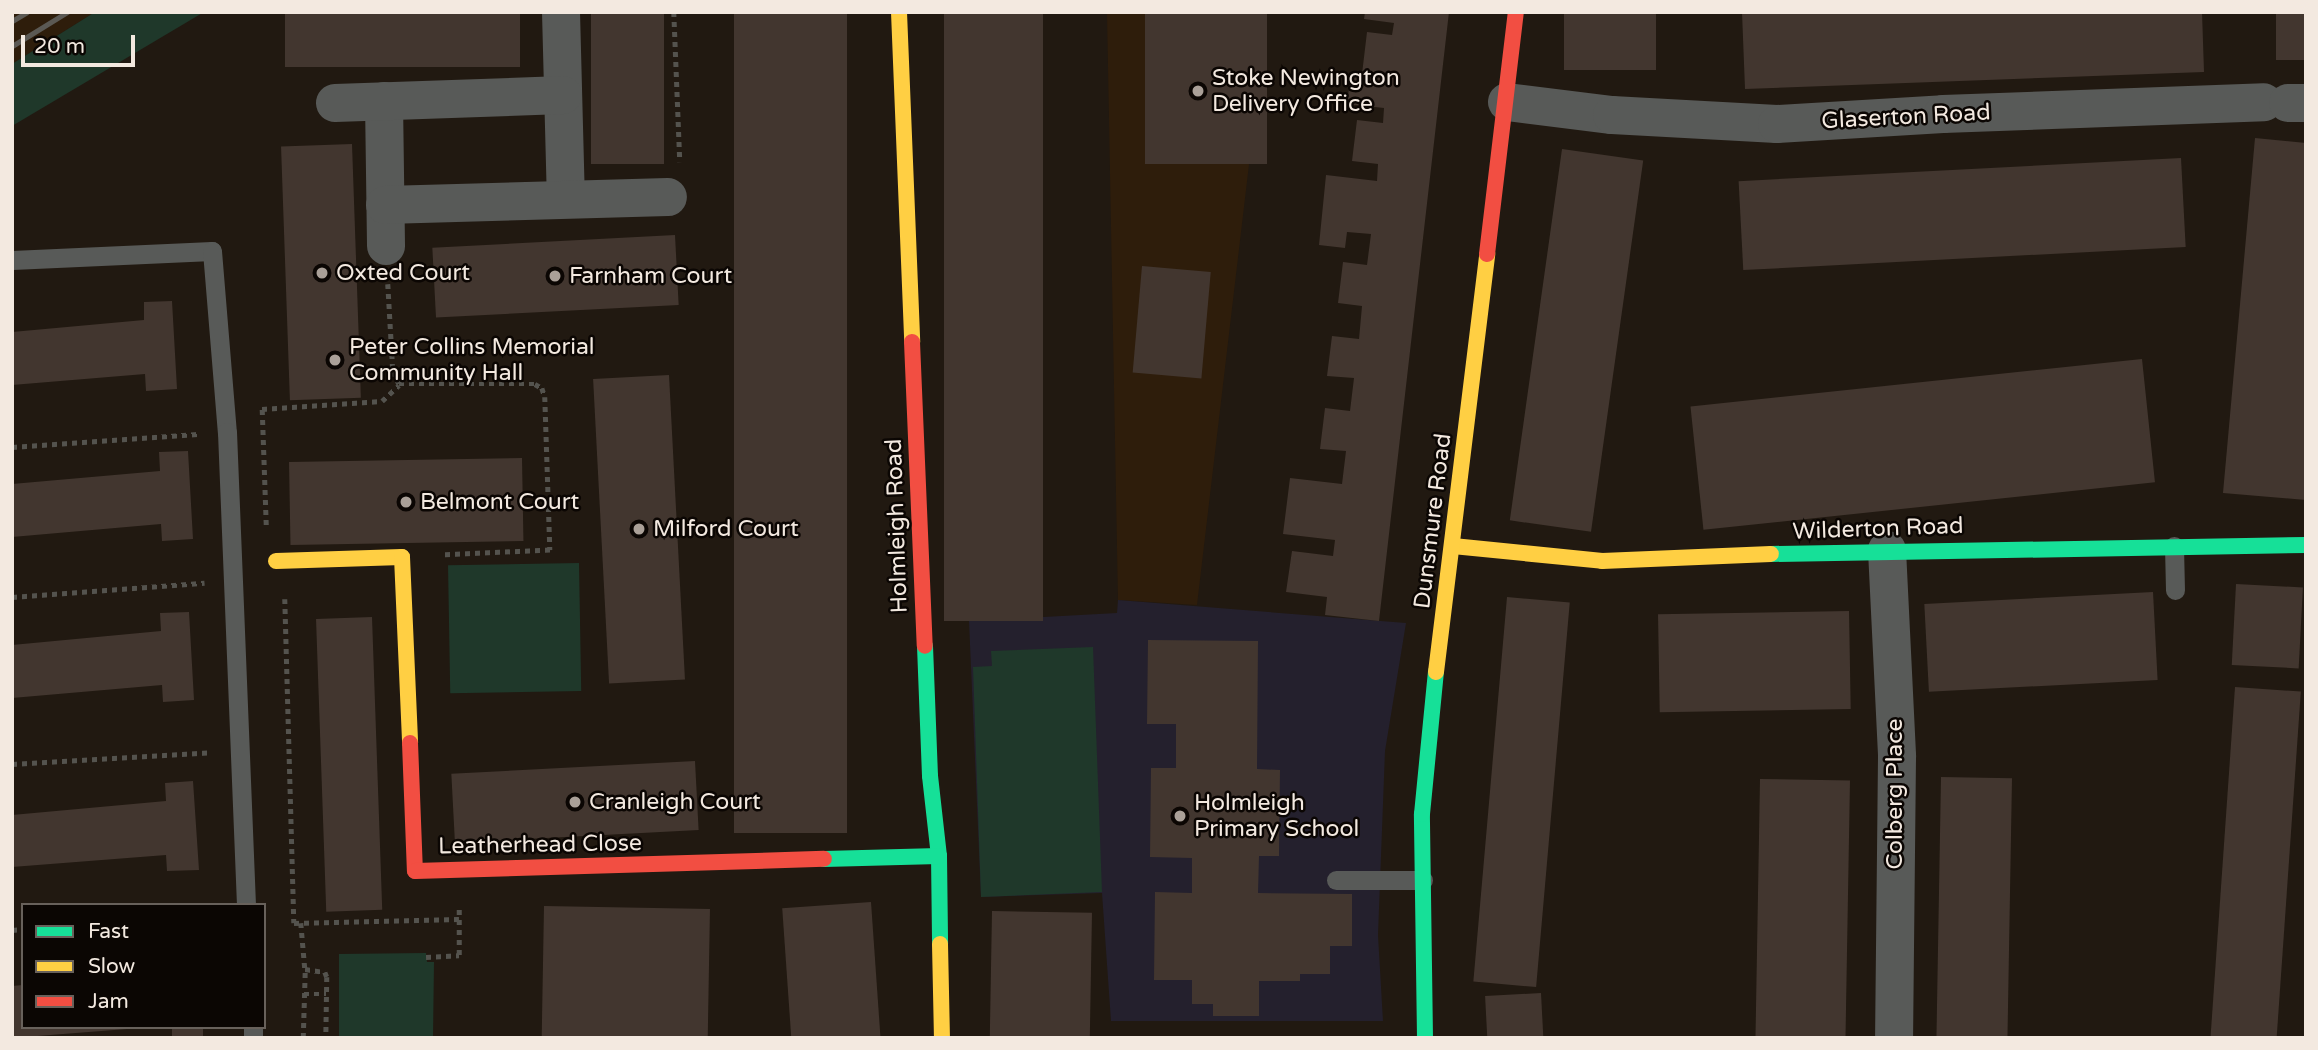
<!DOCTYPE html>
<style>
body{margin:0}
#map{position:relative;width:2318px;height:1050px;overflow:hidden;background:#211911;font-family:"Varela Round",sans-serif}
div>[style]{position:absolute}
.built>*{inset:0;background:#2e1d0b}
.education>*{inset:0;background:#24202d}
.green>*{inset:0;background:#1f382a;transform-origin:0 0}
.building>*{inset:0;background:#42362f;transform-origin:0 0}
.path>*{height:4.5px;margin-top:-2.25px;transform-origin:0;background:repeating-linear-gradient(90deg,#54534e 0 5px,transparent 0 10px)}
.lane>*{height:19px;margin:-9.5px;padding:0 9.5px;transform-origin:9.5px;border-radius:9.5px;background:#585a58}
.street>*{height:38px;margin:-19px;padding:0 19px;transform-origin:19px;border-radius:19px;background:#585a58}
.fast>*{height:16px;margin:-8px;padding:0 8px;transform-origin:8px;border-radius:8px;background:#16e098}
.slow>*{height:16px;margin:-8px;padding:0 8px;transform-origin:8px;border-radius:8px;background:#ffcf43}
.jam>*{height:16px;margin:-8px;padding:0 8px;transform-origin:8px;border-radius:8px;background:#f24e42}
.rail>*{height:5px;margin:-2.5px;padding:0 2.5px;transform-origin:2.5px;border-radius:2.5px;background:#5b5954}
.dots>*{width:19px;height:19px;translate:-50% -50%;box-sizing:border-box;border:4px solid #0b0603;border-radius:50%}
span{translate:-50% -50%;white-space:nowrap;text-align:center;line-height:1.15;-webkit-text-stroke:5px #0b0603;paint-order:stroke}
.poi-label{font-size:23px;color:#f3e9e0}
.left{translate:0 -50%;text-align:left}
.street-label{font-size:23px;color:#f3e9e0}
.frame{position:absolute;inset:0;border:14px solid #f3e9e0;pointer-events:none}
.legend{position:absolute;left:21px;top:903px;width:245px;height:126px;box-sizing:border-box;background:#0b0603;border:2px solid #68615b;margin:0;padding:9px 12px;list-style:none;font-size:21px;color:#f3e9e0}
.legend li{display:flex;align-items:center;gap:14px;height:35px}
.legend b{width:35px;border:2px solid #68615b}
.scale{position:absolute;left:21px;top:35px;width:114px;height:32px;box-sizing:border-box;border:4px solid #f3e9e0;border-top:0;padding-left:9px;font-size:21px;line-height:24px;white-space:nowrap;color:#f3e9e0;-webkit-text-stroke:5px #0b0603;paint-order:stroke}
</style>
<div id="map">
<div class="built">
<i style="clip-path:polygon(12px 12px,95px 12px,12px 64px)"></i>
<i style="clip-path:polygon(1107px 12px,1267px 12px,1197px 605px,1118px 600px)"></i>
</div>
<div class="education">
<i style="clip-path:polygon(1118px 600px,1406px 623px,1385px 751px,1378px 935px,1383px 1021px,1111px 1021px,1102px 893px,981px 897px,969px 621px,1117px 613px)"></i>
</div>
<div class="green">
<i style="clip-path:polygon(95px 12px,204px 12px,12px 126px,12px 64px)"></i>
<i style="left:579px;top:563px;width:128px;height:131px;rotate:89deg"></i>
<i style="clip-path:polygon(1093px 647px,1102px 892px,981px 897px,973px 667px,992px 666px,991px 651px)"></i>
<i style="clip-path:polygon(426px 953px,427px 962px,434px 962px,433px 1038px,339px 1038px,339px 954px)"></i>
</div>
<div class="building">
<i style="left:285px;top:12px;width:235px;height:55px"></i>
<i style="left:591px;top:12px;width:73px;height:152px"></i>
<i style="left:734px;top:12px;width:113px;height:821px"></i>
<i style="left:944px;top:12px;width:99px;height:609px"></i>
<i style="left:1145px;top:12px;width:122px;height:152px"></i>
<i style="clip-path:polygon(1365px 12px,1449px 12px,1379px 621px,1325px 615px,1327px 597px,1286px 592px,1292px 551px,1333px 556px,1335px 540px,1283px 534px,1290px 478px,1342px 484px,1346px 451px,1320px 449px,1325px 408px,1350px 411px,1354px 378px,1327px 376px,1332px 336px,1359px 339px,1362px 306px,1338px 303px,1343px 262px,1367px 265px,1371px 234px,1347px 232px,1345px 248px,1319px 245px,1326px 175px,1377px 181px,1378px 164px,1352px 161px,1357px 120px,1383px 123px,1384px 108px,1347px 104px,1351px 72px,1362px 74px,1367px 32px,1392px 35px,1394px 23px,1364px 19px)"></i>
<i style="left:1564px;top:12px;width:92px;height:58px"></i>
<i style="clip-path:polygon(1742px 12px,2202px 12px,2204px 72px,1745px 89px)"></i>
<i style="left:2276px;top:12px;width:30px;height:48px"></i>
<i style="clip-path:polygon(2255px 138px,2306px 143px,2306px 500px,2223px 493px)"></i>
<i style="left:352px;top:144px;width:254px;height:71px;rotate:88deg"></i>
<i style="left:1562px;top:149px;width:82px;height:375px;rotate:8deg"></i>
<i style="left:2181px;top:158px;width:89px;height:443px;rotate:87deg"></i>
<i style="left:675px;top:235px;width:70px;height:243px;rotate:87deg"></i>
<i style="left:1142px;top:266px;width:69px;height:107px;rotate:5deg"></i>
<i style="clip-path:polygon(172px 301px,177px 389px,146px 391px,145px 374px,12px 385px,12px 332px,144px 320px,144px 302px)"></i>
<i style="left:2142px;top:359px;width:124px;height:454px;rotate:84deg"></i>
<i style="left:669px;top:375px;width:305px;height:76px;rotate:87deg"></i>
<i style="clip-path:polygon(188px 451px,193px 539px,162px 541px,161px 524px,12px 537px,12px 484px,160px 471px,159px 452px)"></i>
<i style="left:522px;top:458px;width:83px;height:233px;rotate:89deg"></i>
<i style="left:2236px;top:584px;width:67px;height:81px;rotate:3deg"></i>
<i style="left:2153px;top:592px;width:88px;height:229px;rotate:87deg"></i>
<i style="left:1507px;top:597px;width:63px;height:386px;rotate:5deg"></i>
<i style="left:1849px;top:611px;width:98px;height:191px;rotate:89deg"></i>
<i style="clip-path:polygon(189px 612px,194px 700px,163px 702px,162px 685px,12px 698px,12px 645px,161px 631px,160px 613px)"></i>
<i style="left:372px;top:617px;width:293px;height:56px;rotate:88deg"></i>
<i style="clip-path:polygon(1148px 640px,1258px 641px,1257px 769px,1280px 770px,1279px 856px,1259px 856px,1258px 893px,1352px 894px,1352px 946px,1330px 946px,1330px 974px,1300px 974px,1300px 981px,1259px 981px,1259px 1016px,1213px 1016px,1213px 1004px,1192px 1004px,1192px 980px,1154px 980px,1155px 892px,1192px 893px,1192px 858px,1150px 857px,1151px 768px,1176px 768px,1176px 724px,1147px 724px)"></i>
<i style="left:2235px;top:687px;width:66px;height:352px;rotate:4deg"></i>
<i style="left:695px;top:761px;width:69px;height:244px;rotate:87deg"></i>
<i style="left:1941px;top:777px;width:71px;height:261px;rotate:1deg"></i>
<i style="left:1760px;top:779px;width:90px;height:259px;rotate:1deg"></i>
<i style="clip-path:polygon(193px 781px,199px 870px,167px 871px,166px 855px,12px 867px,12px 815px,166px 801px,165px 783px)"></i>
<i style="left:871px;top:902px;width:136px;height:89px;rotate:86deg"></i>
<i style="left:544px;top:906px;width:166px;height:130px;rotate:1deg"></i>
<i style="left:992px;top:911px;width:100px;height:127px;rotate:1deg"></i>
<i style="clip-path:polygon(23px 985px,23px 1027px,127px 1029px,12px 1038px,12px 986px)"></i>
<i style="left:1541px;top:993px;width:45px;height:56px;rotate:87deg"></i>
<i style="left:172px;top:1027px;width:31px;height:11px"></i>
</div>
<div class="path">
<i style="left:674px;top:12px;width:150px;rotate:87.7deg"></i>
<i style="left:388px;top:284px;width:87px;rotate:86.7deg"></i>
<i style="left:393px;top:371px;width:14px;rotate:65deg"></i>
<i style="left:399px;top:384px;width:136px"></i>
<i style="left:535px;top:384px;width:8px;rotate:30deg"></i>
<i style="left:542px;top:388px;width:9px;rotate:72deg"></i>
<i style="left:545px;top:397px;width:153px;rotate:88.1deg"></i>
<i style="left:550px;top:550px;width:110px;rotate:177.4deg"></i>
<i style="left:12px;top:447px;width:186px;rotate:-4deg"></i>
<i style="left:266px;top:525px;width:116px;rotate:-92deg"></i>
<i style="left:262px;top:409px;width:120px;rotate:-3.8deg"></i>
<i style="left:382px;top:401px;width:23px;rotate:-43deg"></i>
<i style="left:12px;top:597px;width:193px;rotate:-4.2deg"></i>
<i style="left:285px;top:599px;width:324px;rotate:88.4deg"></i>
<i style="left:294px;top:923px;width:165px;rotate:-1.4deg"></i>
<i style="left:12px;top:764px;width:200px;rotate:-3.4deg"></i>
<i style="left:301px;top:923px;width:46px;rotate:85deg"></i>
<i style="left:305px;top:969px;width:20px;rotate:9deg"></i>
<i style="left:325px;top:972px;width:5px;rotate:68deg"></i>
<i style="left:327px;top:977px;width:61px;rotate:90.9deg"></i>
<i style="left:12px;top:930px;width:11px;rotate:-5deg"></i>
<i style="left:426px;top:957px;width:33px;rotate:-3deg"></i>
<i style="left:459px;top:955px;width:46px;rotate:-90deg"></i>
<i style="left:304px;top:994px;width:22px"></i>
<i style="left:303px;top:1038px;width:69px;rotate:-88.3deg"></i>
</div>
<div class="lane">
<i style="left:12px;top:260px;width:200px;rotate:-2.6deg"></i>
<i style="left:212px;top:251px;width:182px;rotate:85.3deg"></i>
<i style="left:227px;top:432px;width:473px;rotate:87.7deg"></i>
<i style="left:2174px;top:546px;width:44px;rotate:88.7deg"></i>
<i style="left:1336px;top:880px;width:87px"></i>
<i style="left:253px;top:1027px;width:11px;rotate:90deg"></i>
</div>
<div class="street">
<i style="left:561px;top:12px;width:187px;rotate:88.5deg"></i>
<i style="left:384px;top:101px;width:145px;rotate:89.2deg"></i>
<i style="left:1507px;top:102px;width:106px;rotate:7.1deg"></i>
<i style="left:1612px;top:115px;width:165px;rotate:3.1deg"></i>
<i style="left:1777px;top:124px;width:166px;rotate:-3.4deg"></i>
<i style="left:1943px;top:114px;width:321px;rotate:-2.1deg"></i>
<i style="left:335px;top:103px;width:228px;rotate:-2deg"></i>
<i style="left:2288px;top:103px;width:18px"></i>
<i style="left:385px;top:205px;width:283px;rotate:-1.6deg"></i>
<i style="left:1887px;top:550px;width:207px;rotate:87.2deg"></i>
<i style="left:1897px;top:757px;width:281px;rotate:90.6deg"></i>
</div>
<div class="fast">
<i style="left:1771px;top:554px;width:535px;rotate:-0.96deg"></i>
<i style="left:925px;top:646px;width:130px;rotate:87.8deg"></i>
<i style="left:930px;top:776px;width:81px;rotate:83.6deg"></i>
<i style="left:939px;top:856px;width:88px;rotate:89.3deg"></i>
<i style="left:824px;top:859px;width:115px;rotate:-1.5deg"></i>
<i style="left:1425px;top:1038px;width:224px;rotate:-90.8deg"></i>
<i style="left:1422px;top:814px;width:143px;rotate:-84.4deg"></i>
</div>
<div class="slow">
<i style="left:899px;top:12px;width:330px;rotate:87.7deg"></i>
<i style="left:1453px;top:546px;width:150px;rotate:5.7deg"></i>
<i style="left:1602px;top:561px;width:169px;rotate:-2.4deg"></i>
<i style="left:276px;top:561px;width:126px;rotate:-1.8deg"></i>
<i style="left:402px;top:557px;width:186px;rotate:87.5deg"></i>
<i style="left:1436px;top:672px;width:421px;rotate:-83deg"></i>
<i style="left:940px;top:944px;width:94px;rotate:88.8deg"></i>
</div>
<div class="jam">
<i style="left:1487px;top:254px;width:244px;rotate:-83.2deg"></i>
<i style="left:912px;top:342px;width:304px;rotate:87.6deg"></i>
<i style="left:410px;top:743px;width:128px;rotate:87.8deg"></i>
<i style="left:415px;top:871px;width:409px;rotate:-1.7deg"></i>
</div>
<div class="rail">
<i style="left:12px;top:21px;width:17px;rotate:-31deg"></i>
<i style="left:12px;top:46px;width:65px;rotate:-31.7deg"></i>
</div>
<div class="dots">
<i style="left:1198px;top:91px;background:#aaa098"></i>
<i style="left:322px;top:273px;background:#aaa098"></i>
<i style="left:555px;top:276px;background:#aaa098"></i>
<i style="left:335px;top:360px;background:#aaa098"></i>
<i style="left:406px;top:502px;background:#aaa098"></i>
<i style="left:639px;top:529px;background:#aaa098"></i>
<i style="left:575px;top:802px;background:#aaa098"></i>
<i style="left:1180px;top:816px;background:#aaa098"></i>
</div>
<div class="poi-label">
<span class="left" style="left:1212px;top:91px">Stoke Newington<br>Delivery Office</span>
<span class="left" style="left:336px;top:273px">Oxted Court</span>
<span class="left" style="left:569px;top:276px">Farnham Court</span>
<span class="left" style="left:349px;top:360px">Peter Collins Memorial<br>Community Hall</span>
<span class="left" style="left:420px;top:502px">Belmont Court</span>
<span class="left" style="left:653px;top:529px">Milford Court</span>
<span class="left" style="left:589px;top:802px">Cranleigh Court</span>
<span class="left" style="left:1194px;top:816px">Holmleigh<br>Primary School</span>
</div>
<div class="street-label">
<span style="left:1906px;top:117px;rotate:-3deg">Glaserton Road</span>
<span style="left:1433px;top:521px;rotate:-83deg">Dunsmure Road</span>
<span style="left:897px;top:526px;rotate:-92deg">Holmleigh Road</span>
<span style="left:1878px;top:529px;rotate:-2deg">Wilderton Road</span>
<span style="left:1895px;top:794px;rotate:-90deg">Colberg Place</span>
<span style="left:540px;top:845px;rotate:-1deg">Leatherhead Close</span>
</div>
<div class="frame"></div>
<ul class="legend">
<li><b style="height:9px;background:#16e098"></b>Fast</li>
<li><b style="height:9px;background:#ffcf43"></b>Slow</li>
<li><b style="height:9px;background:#f24e42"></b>Jam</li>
</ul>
<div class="scale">20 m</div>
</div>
